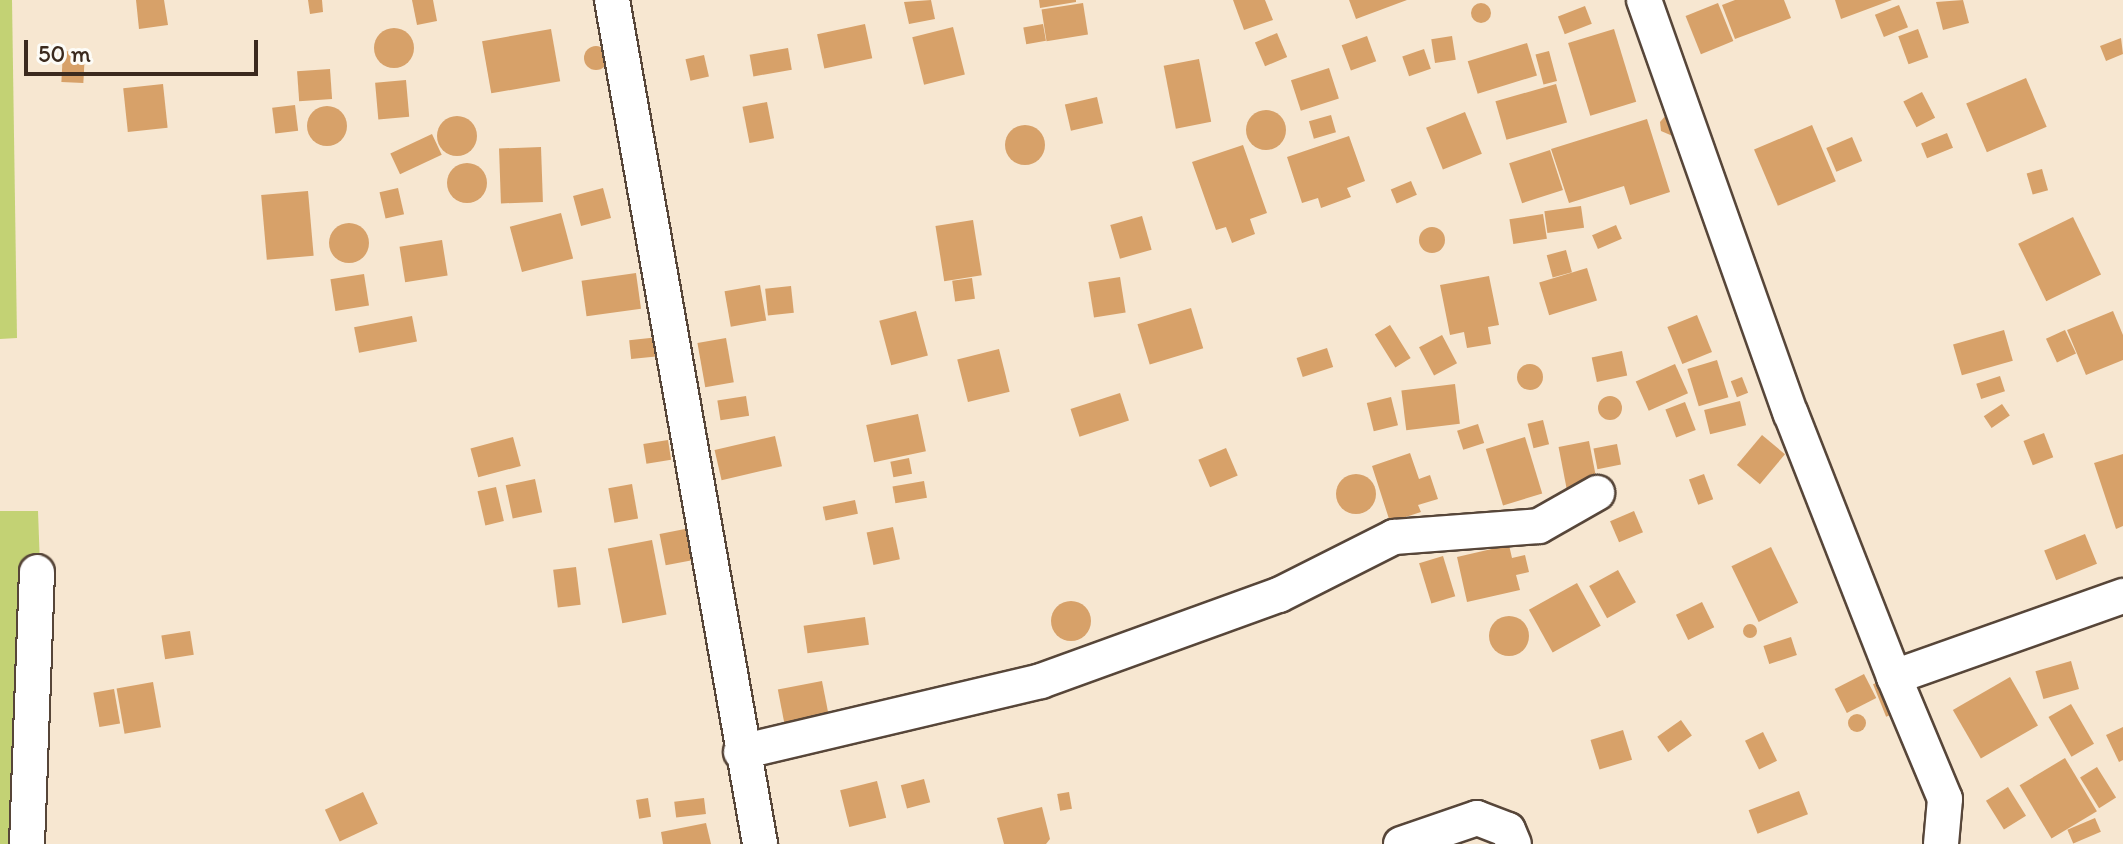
<!DOCTYPE html>
<style>
body{margin:0}
#map{position:relative;width:2123px;height:844px;overflow:hidden;background:#f7e7d1;font-family:Itim,sans-serif}
div>[style]{position:absolute}
.green>*{inset:0;background:#c3d274}
.building>*{inset:0;background:#d7a169;transform-origin:0 0}
.round{border-radius:50%}
.roads{filter:drop-shadow(2px 0 #574639) drop-shadow(-2px 0 #574639) drop-shadow(0 2px #574639) drop-shadow(0 -2px #574639)}
.minor>*{height:34px;margin:-17px;padding:0 17px;transform-origin:17px;border-radius:17px;background:#fff}
span{translate:-50% -50%;white-space:nowrap;text-align:center;line-height:1.15;-webkit-text-stroke:6px #fdfcf7;paint-order:stroke}
.scale{position:absolute;left:24px;top:40px;width:234px;height:36px;box-sizing:border-box;border:4px solid #3b2a1e;border-top:0;padding-left:10px;font-size:24px;line-height:28px;white-space:nowrap;color:#3b2a1e;-webkit-text-stroke:6px #fdfcf7;paint-order:stroke}
</style>
<div id="map">
<div class="green">
<i style="clip-path:polygon(0 0,12px 0,17px 338px,0 339px)"></i>
<i style="clip-path:polygon(0 511px,38px 511px,40px 566px,27px 844px,0 844px)"></i>
</div>
<div class="building">
<i style="clip-path:polygon(136px 0,164px 0,168px 25px,139px 29px)"></i>
<i style="clip-path:polygon(308px 0,322px 0,323px 12px,310px 14px)"></i>
<i style="clip-path:polygon(412px 0,433px 0,437px 21px,417px 25px)"></i>
<i style="clip-path:polygon(931px 0,935px 19px,909px 24px,904px 2px)"></i>
<i style="clip-path:polygon(1039px 0,1076px 0,1076px 2px,1040px 8px)"></i>
<i style="clip-path:polygon(1233px 0,1265px 0,1273px 20px,1244px 30px)"></i>
<i style="clip-path:polygon(1349px 0,1407px 0,1356px 19px)"></i>
<i style="clip-path:polygon(1735px 0,1784px 0,1791px 18px,1735px 39px,1722px 5px)"></i>
<i style="clip-path:polygon(1835px 0,1892px 0,1841px 19px)"></i>
<i style="clip-path:polygon(1963px 0,1969px 23px,1943px 30px,1936px 2px)"></i>
<i class="round" style="left:1471px;top:3px;width:20px;height:20px"></i>
<i style="left:1083px;top:3px;width:32px;height:42px;rotate:81deg"></i>
<i style="left:1718px;top:3px;width:41px;height:35px;rotate:68deg"></i>
<i style="left:1899px;top:5px;width:24px;height:26px;rotate:68deg"></i>
<i style="left:1585px;top:6px;width:19px;height:29px;rotate:69deg"></i>
<i style="left:865px;top:24px;width:35px;height:49px;rotate:78deg"></i>
<i style="left:1043px;top:24px;width:17px;height:20px;rotate:80deg"></i>
<i style="left:953px;top:27px;width:49px;height:42px;rotate:76deg"></i>
<i class="round" style="left:374px;top:28px;width:40px;height:40px"></i>
<i style="left:551px;top:29px;width:53px;height:70px;rotate:80deg"></i>
<i style="left:1614px;top:29px;width:76px;height:48px;rotate:73deg"></i>
<i style="left:1918px;top:29px;width:30px;height:21px;rotate:70deg"></i>
<i style="left:1277px;top:33px;width:26px;height:24px;rotate:67deg"></i>
<i style="left:1367px;top:36px;width:27px;height:27px;rotate:70deg"></i>
<i style="left:1452px;top:36px;width:24px;height:21px;rotate:81deg"></i>
<i style="clip-path:polygon(2121px 38px,2123px 54px,2106px 61px,2100px 46px)"></i>
<i style="left:1527px;top:43px;width:34px;height:62px;rotate:73deg"></i>
<i class="round" style="left:584px;top:46px;width:24px;height:24px"></i>
<i style="left:788px;top:48px;width:22px;height:39px;rotate:80deg"></i>
<i style="left:1424px;top:49px;width:21px;height:23px;rotate:71deg"></i>
<i style="left:63px;top:51px;width:22px;height:31px;rotate:3deg"></i>
<i style="left:1549px;top:51px;width:31px;height:14px;rotate:75deg"></i>
<i style="left:704px;top:55px;width:22px;height:19px;rotate:77deg"></i>
<i style="left:1199px;top:59px;width:64px;height:36px;rotate:79deg"></i>
<i style="left:1329px;top:68px;width:32px;height:40px;rotate:72deg"></i>
<i style="left:330px;top:69px;width:30px;height:33px;rotate:86deg"></i>
<i style="left:2026px;top:78px;width:53px;height:65px;rotate:67deg"></i>
<i style="left:406px;top:80px;width:37px;height:31px;rotate:85deg"></i>
<i style="left:163px;top:84px;width:44px;height:40px;rotate:84deg"></i>
<i style="left:1556px;top:84px;width:40px;height:63px;rotate:74deg"></i>
<i style="left:1922px;top:92px;width:29px;height:21px;rotate:63deg"></i>
<i style="left:1097px;top:97px;width:27px;height:33px;rotate:77deg"></i>
<i style="left:767px;top:102px;width:37px;height:25px;rotate:79deg"></i>
<i style="left:295px;top:105px;width:26px;height:23px;rotate:83deg"></i>
<i class="round" style="left:307px;top:106px;width:40px;height:40px"></i>
<i class="round" style="left:1246px;top:110px;width:40px;height:40px"></i>
<i style="left:1465px;top:112px;width:45px;height:42px;rotate:68deg"></i>
<i style="clip-path:polygon(1667px 114px,1679px 135px,1675px 137px,1661px 131px,1660px 122px)"></i>
<i style="left:1331px;top:115px;width:18px;height:23px;rotate:74deg"></i>
<i class="round" style="left:437px;top:116px;width:40px;height:40px"></i>
<i style="clip-path:polygon(1647px 119px,1670px 192px,1630px 205px,1624px 186px,1569px 203px,1551px 149px)"></i>
<i class="round" style="left:1005px;top:125px;width:40px;height:40px"></i>
<i style="left:1812px;top:125px;width:61px;height:63px;rotate:67deg"></i>
<i style="left:1947px;top:133px;width:16px;height:28px;rotate:68deg"></i>
<i style="left:432px;top:134px;width:23px;height:46px;rotate:65deg"></i>
<i style="clip-path:polygon(1349px 136px,1365px 181px,1347px 188px,1351px 197px,1321px 208px,1318px 198px,1302px 203px,1287px 157px)"></i>
<i style="left:1852px;top:137px;width:26px;height:28px;rotate:67deg"></i>
<i style="clip-path:polygon(1243px 145px,1267px 213px,1250px 219px,1255px 234px,1232px 243px,1226px 227px,1216px 230px,1192px 162px)"></i>
<i style="left:541px;top:147px;width:55px;height:42px;rotate:88deg"></i>
<i style="left:1550px;top:150px;width:42px;height:43px;rotate:72deg"></i>
<i class="round" style="left:447px;top:163px;width:40px;height:40px"></i>
<i style="left:2042px;top:169px;width:22px;height:16px;rotate:74deg"></i>
<i style="left:1411px;top:181px;width:15px;height:22px;rotate:67deg"></i>
<i style="left:398px;top:188px;width:27px;height:19px;rotate:77deg"></i>
<i style="left:603px;top:188px;width:31px;height:31px;rotate:75deg"></i>
<i style="left:308px;top:191px;width:65px;height:47px;rotate:85deg"></i>
<i style="left:1581px;top:206px;width:22px;height:37px;rotate:82deg"></i>
<i style="left:561px;top:213px;width:47px;height:53px;rotate:75deg"></i>
<i style="left:1543px;top:214px;width:25px;height:34px;rotate:81deg"></i>
<i style="left:1142px;top:216px;width:35px;height:33px;rotate:74deg"></i>
<i style="left:2073px;top:217px;width:64px;height:61px;rotate:64deg"></i>
<i style="left:973px;top:220px;width:56px;height:38px;rotate:81deg"></i>
<i class="round" style="left:329px;top:223px;width:40px;height:40px"></i>
<i style="left:1616px;top:225px;width:15px;height:26px;rotate:67deg"></i>
<i class="round" style="left:1419px;top:227px;width:26px;height:26px"></i>
<i style="left:442px;top:240px;width:36px;height:43px;rotate:81deg"></i>
<i style="left:1566px;top:250px;width:23px;height:20px;rotate:75deg"></i>
<i style="left:1587px;top:268px;width:34px;height:50px;rotate:73deg"></i>
<i style="left:636px;top:273px;width:36px;height:55px;rotate:82deg"></i>
<i style="left:364px;top:274px;width:32px;height:34px;rotate:81deg"></i>
<i style="clip-path:polygon(1489px 276px,1499px 325px,1488px 327px,1491px 344px,1467px 348px,1464px 332px,1450px 335px,1440px 285px)"></i>
<i style="left:1120px;top:277px;width:36px;height:32px;rotate:81deg"></i>
<i style="left:972px;top:278px;width:21px;height:20px;rotate:82deg"></i>
<i style="left:760px;top:285px;width:36px;height:36px;rotate:80deg"></i>
<i style="left:791px;top:286px;width:27px;height:26px;rotate:84deg"></i>
<i style="left:1191px;top:308px;width:42px;height:56px;rotate:73deg"></i>
<i style="left:916px;top:311px;width:46px;height:38px;rotate:75deg"></i>
<i style="clip-path:polygon(2113px 311px,2123px 335px,2123px 360px,2086px 375px,2067px 330px)"></i>
<i style="left:1697px;top:315px;width:40px;height:32px;rotate:68deg"></i>
<i style="left:412px;top:316px;width:26px;height:59px;rotate:79deg"></i>
<i style="left:1390px;top:325px;width:39px;height:18px;rotate:58deg"></i>
<i style="left:2004px;top:330px;width:32px;height:53px;rotate:74deg"></i>
<i style="left:2065px;top:330px;width:26px;height:21px;rotate:65deg"></i>
<i style="left:1442px;top:335px;width:32px;height:26px;rotate:62deg"></i>
<i style="left:659px;top:337px;width:19px;height:30px;rotate:84deg"></i>
<i style="left:726px;top:338px;width:45px;height:29px;rotate:80deg"></i>
<i style="left:1327px;top:348px;width:20px;height:32px;rotate:72deg"></i>
<i style="left:999px;top:349px;width:44px;height:43px;rotate:76deg"></i>
<i style="left:1622px;top:351px;width:25px;height:31px;rotate:78deg"></i>
<i style="left:1717px;top:360px;width:39px;height:31px;rotate:73deg"></i>
<i class="round" style="left:1517px;top:364px;width:26px;height:26px"></i>
<i style="left:1675px;top:364px;width:32px;height:43px;rotate:66deg"></i>
<i style="left:2000px;top:376px;width:16px;height:25px;rotate:72deg"></i>
<i style="left:1742px;top:377px;width:17px;height:12px;rotate:69deg"></i>
<i style="left:1455px;top:384px;width:40px;height:54px;rotate:83deg"></i>
<i style="left:1120px;top:393px;width:29px;height:52px;rotate:72deg"></i>
<i class="round" style="left:1598px;top:396px;width:24px;height:24px"></i>
<i style="left:746px;top:396px;width:20px;height:29px;rotate:81deg"></i>
<i style="left:1391px;top:397px;width:29px;height:25px;rotate:76deg"></i>
<i style="left:1740px;top:401px;width:25px;height:37px;rotate:76deg"></i>
<i style="left:1685px;top:402px;width:30px;height:21px;rotate:69deg"></i>
<i style="left:2002px;top:404px;width:14px;height:22px;rotate:56deg"></i>
<i style="left:918px;top:414px;width:38px;height:53px;rotate:78deg"></i>
<i style="left:1543px;top:420px;width:25px;height:16px;rotate:76deg"></i>
<i style="left:1478px;top:424px;width:20px;height:22px;rotate:72deg"></i>
<i style="left:2044px;top:433px;width:26px;height:22px;rotate:69deg"></i>
<i style="left:1762px;top:435px;width:30px;height:39px;rotate:40deg"></i>
<i style="left:775px;top:436px;width:31px;height:62px;rotate:77deg"></i>
<i style="left:513px;top:437px;width:30px;height:44px;rotate:75deg"></i>
<i style="left:1525px;top:437px;width:59px;height:41px;rotate:73deg"></i>
<i style="left:668px;top:440px;width:20px;height:25px;rotate:81deg"></i>
<i style="left:1589px;top:441px;width:43px;height:31px;rotate:79deg"></i>
<i style="left:1617px;top:444px;width:21px;height:24px;rotate:79deg"></i>
<i style="left:1226px;top:448px;width:30px;height:30px;rotate:67deg"></i>
<i style="clip-path:polygon(1410px 453px,1419px 479px,1430px 475px,1438px 499px,1418px 505px,1421px 512px,1390px 522px,1372px 466px)"></i>
<i style="clip-path:polygon(2123px 454px,2123px 526px,2116px 529px,2094px 463px)"></i>
<i style="left:909px;top:458px;width:16px;height:19px;rotate:79deg"></i>
<i class="round" style="left:1336px;top:474px;width:40px;height:40px"></i>
<i style="left:1704px;top:474px;width:27px;height:16px;rotate:70deg"></i>
<i style="left:535px;top:479px;width:34px;height:30px;rotate:78deg"></i>
<i style="left:924px;top:481px;width:17px;height:32px;rotate:80deg"></i>
<i style="left:632px;top:484px;width:35px;height:24px;rotate:80deg"></i>
<i style="left:496px;top:487px;width:35px;height:19px;rotate:77deg"></i>
<i style="left:855px;top:500px;width:14px;height:33px;rotate:78deg"></i>
<i style="left:1634px;top:511px;width:23px;height:26px;rotate:67deg"></i>
<i style="left:893px;top:527px;width:33px;height:27px;rotate:78deg"></i>
<i style="left:690px;top:528px;width:32px;height:31px;rotate:79deg"></i>
<i style="left:2085px;top:534px;width:32px;height:44px;rotate:68deg"></i>
<i style="left:652px;top:540px;width:76px;height:45px;rotate:79deg"></i>
<i style="clip-path:polygon(1509px 545px,1512px 558px,1525px 555px,1529px 572px,1516px 575px,1520px 590px,1467px 602px,1457px 557px)"></i>
<i style="left:1771px;top:547px;width:62px;height:44px;rotate:64deg"></i>
<i style="left:1443px;top:556px;width:42px;height:25px;rotate:73deg"></i>
<i style="left:576px;top:567px;width:38px;height:23px;rotate:83deg"></i>
<i style="left:1618px;top:570px;width:37px;height:33px;rotate:61deg"></i>
<i style="left:1577px;top:583px;width:49px;height:55px;rotate:61deg"></i>
<i class="round" style="left:1051px;top:601px;width:40px;height:40px"></i>
<i style="left:1702px;top:602px;width:28px;height:29px;rotate:64deg"></i>
<i class="round" style="left:1489px;top:616px;width:40px;height:40px"></i>
<i style="left:865px;top:617px;width:28px;height:62px;rotate:82deg"></i>
<i class="round" style="left:1743px;top:624px;width:14px;height:14px"></i>
<i style="left:190px;top:631px;width:24px;height:29px;rotate:81deg"></i>
<i style="left:1791px;top:637px;width:19px;height:29px;rotate:72deg"></i>
<i style="left:2071px;top:661px;width:29px;height:37px;rotate:74deg"></i>
<i style="left:1864px;top:674px;width:27px;height:33px;rotate:63deg"></i>
<i style="left:2010px;top:677px;width:56px;height:66px;rotate:60deg"></i>
<i style="left:1886px;top:679px;width:35px;height:14px;rotate:68deg"></i>
<i style="left:822px;top:681px;width:38px;height:45px;rotate:79deg"></i>
<i style="left:153px;top:682px;width:46px;height:37px;rotate:80deg"></i>
<i style="left:114px;top:689px;width:35px;height:21px;rotate:80deg"></i>
<i style="left:2071px;top:704px;width:46px;height:26px;rotate:60deg"></i>
<i class="round" style="left:1848px;top:714px;width:18px;height:18px"></i>
<i style="left:1681px;top:720px;width:19px;height:29px;rotate:55deg"></i>
<i style="clip-path:polygon(2123px 727px,2123px 760px,2119px 762px,2106px 735px)"></i>
<i style="left:1623px;top:730px;width:31px;height:34px;rotate:73deg"></i>
<i style="left:1763px;top:732px;width:32px;height:20px;rotate:64deg"></i>
<i style="left:2065px;top:758px;width:62px;height:53px;rotate:59deg"></i>
<i style="left:2097px;top:767px;width:36px;height:20px;rotate:58deg"></i>
<i style="left:924px;top:779px;width:24px;height:24px;rotate:75deg"></i>
<i style="left:877px;top:781px;width:38px;height:38px;rotate:76deg"></i>
<i style="left:2008px;top:787px;width:34px;height:26px;rotate:58deg"></i>
<i style="left:1799px;top:791px;width:25px;height:54px;rotate:69deg"></i>
<i style="left:363px;top:792px;width:35px;height:42px;rotate:65deg"></i>
<i style="left:1069px;top:792px;width:17px;height:12px;rotate:80deg"></i>
<i style="left:648px;top:798px;width:19px;height:12px;rotate:81deg"></i>
<i style="left:704px;top:798px;width:16px;height:30px;rotate:83deg"></i>
<i style="clip-path:polygon(1042px 807px,1050px 839px,1046px 844px,1004px 844px,997px 818px)"></i>
<i style="left:2095px;top:818px;width:15px;height:30px;rotate:67deg"></i>
<i style="clip-path:polygon(706px 823px,711px 844px,663px 844px,661px 832px)"></i>
</div>
<div class="roads">
<div class="minor">
<i style="left:612px;top:0;width:857px;rotate:80.05deg"></i>
<i style="left:1644px;top:0;width:439px;rotate:70.5deg"></i>
<i style="left:1791px;top:414px;width:282px;rotate:68.6deg"></i>
<i style="left:1894px;top:677px;width:243px;rotate:-19.5deg"></i>
<i style="left:1894px;top:677px;width:132px;rotate:67.3deg"></i>
<i style="left:1945px;top:799px;width:45px;rotate:95.1deg"></i>
<i style="left:741px;top:752px;width:308px;rotate:-13.3deg"></i>
<i style="left:1041px;top:681px;width:253px;rotate:-19.9deg"></i>
<i style="left:1279px;top:595px;width:129px;rotate:-26.8deg"></i>
<i style="left:1394px;top:537px;width:145px;rotate:-4.3deg"></i>
<i style="left:1539px;top:526px;width:67px;rotate:-29.6deg"></i>
<i style="left:27px;top:844px;width:272px;rotate:-87.9deg"></i>
<i style="left:1401px;top:844px;width:80px;rotate:-18.9deg"></i>
<i style="left:1477px;top:818px;width:33px;rotate:21deg"></i>
<i style="left:1508px;top:830px;width:15px;rotate:67deg"></i>
</div>
</div>
<div class="scale">50 m</div>
</div>
